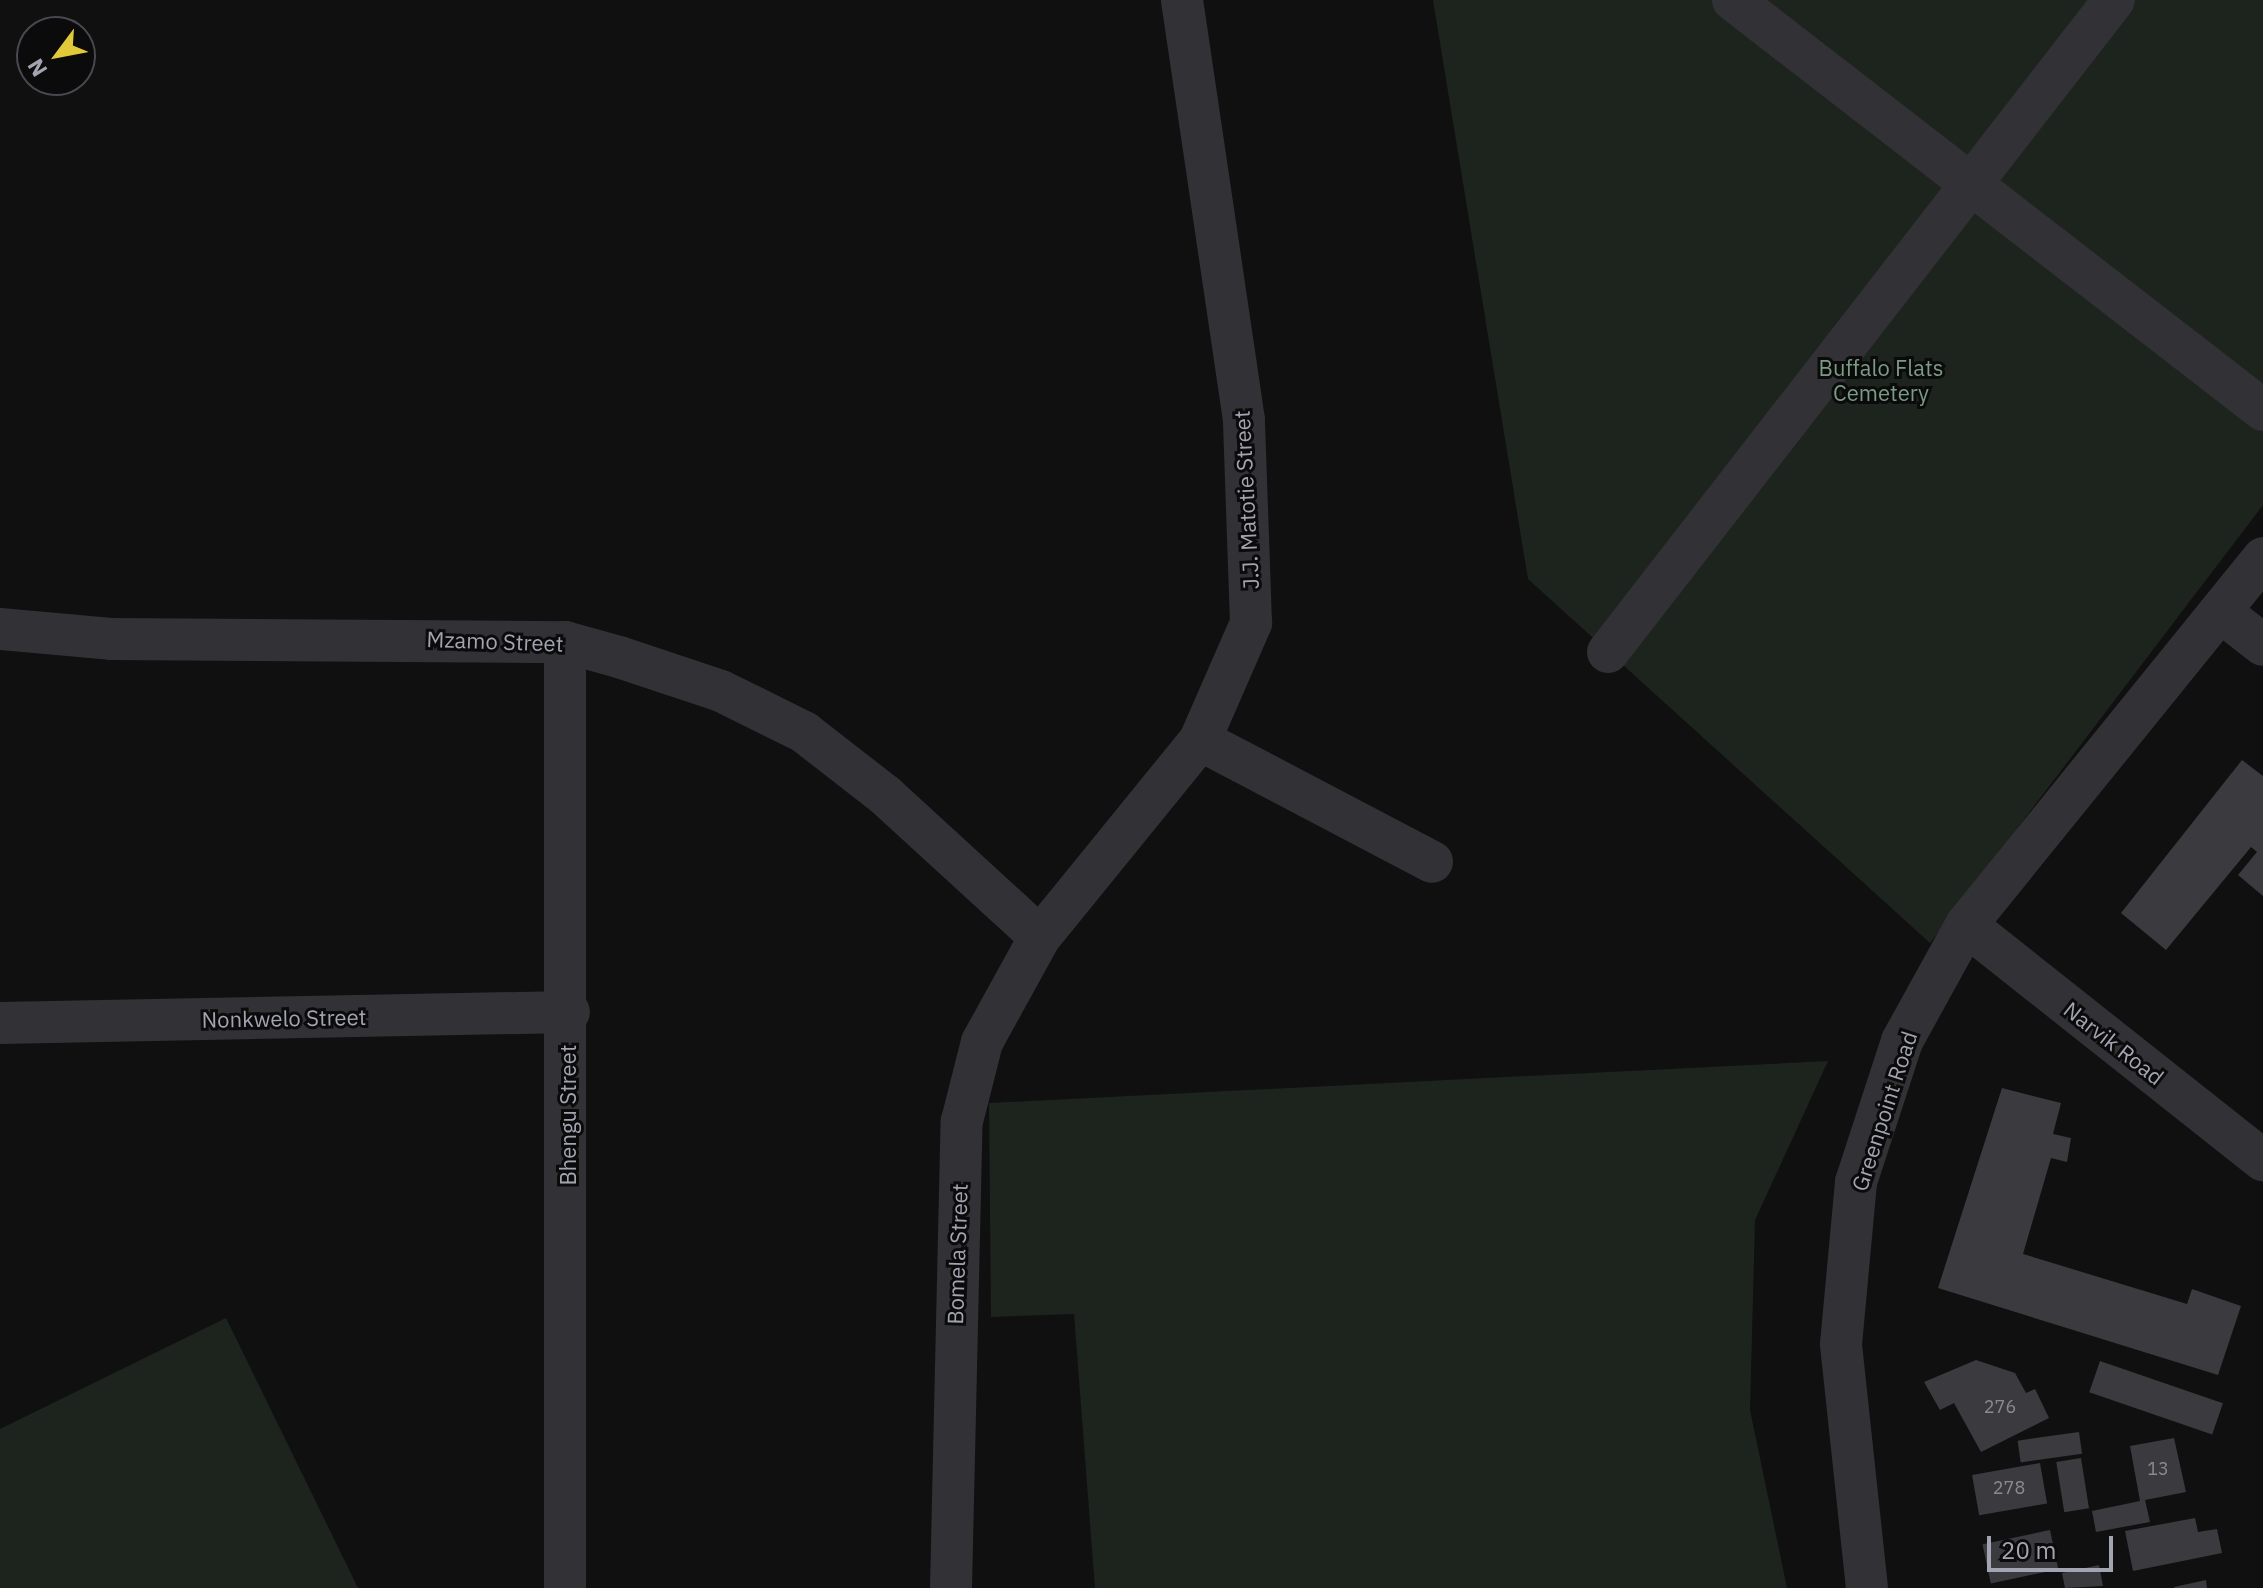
<!DOCTYPE html>
<style>
body{margin:0}
#map{position:relative;width:2263px;height:1588px;overflow:hidden;background:#101011;font-family:"IBM Plex Sans",sans-serif}
div>[style]{position:absolute}
.green>*{inset:0;background:#1d241e}
.building>*{inset:0;background:#3b3a3e;transform-origin:0 0}
.minor>*{height:42px;margin:-21px;padding:0 21px;transform-origin:21px;border-radius:21px;background:#323136}
span{translate:-50% -50%;white-space:nowrap;text-align:center;line-height:1.15;-webkit-text-stroke:6px #0b0b0c;paint-order:stroke}
.number-label{font-size:18px;color:#898a94}
.number-label span{-webkit-text-stroke-width:0}
.park-label{font-size:22px;color:#7b9b83}
.street-label{font-size:22px;color:#a3a4b1}
.north{position:absolute;left:16px;top:16px;width:80px;height:80px;box-sizing:border-box;background:#0b0b0c;border:2px solid #48484e;border-radius:50%;rotate:238deg;font-size:22px;font-weight:700;line-height:32px;text-align:center;color:#a3a4b1}
.north::after{content:'';display:block;margin:auto;width:28px;height:36px;background:#e1c939;clip-path:polygon(50% 0,100% 100%,50% 72%,0 100%)}
.scale{position:absolute;left:1987px;top:1536px;width:126px;height:36px;box-sizing:border-box;border:4px solid #a3a4b1;border-top:0;padding-left:10px;font-size:24px;line-height:28px;white-space:nowrap;color:#a3a4b1;-webkit-text-stroke:6px #0b0b0c;paint-order:stroke}
</style>
<div id="map">
<div class="green">
<i style="clip-path:polygon(1433px 0,2263px 0,2263px 505px,1930px 943px,1528px 579px)"></i>
<i style="clip-path:polygon(1828px 1061px,1755px 1220px,1750px 1410px,1787px 1588px,1095px 1588px,1074px 1314px,991px 1317px,989px 1103px)"></i>
<i style="clip-path:polygon(226px 1318px,358px 1588px,0 1588px,0 1429px)"></i>
</div>
<div class="building">
<i style="clip-path:polygon(2242px 760px,2263px 776px,2263px 896px,2238px 875px,2257px 852px,2251px 847px,2166px 950px,2121px 913px)"></i>
<i style="clip-path:polygon(2002px 1088px,2061px 1103px,2053px 1134px,2071px 1138px,2067px 1162px,2051px 1158px,2023px 1254px,2187px 1304px,2192px 1289px,2241px 1306px,2218px 1375px,1938px 1288px)"></i>
<i style="clip-path:polygon(1976px 1360px,2015px 1373px,2026px 1393px,2035px 1389px,2049px 1418px,1981px 1452px,1954px 1403px,1940px 1410px,1924px 1382px)"></i>
<i style="left:2100px;top:1361px;width:130px;height:33px;rotate:19deg"></i>
<i style="left:2079px;top:1432px;width:22px;height:62px;rotate:82deg"></i>
<i style="clip-path:polygon(2174px 1438px,2186px 1492px,2145px 1500px,2150px 1522px,2096px 1532px,2092px 1511px,2140px 1501px,2130px 1446px)"></i>
<i style="left:2081px;top:1458px;width:51px;height:25px;rotate:81deg"></i>
<i style="left:2040px;top:1463px;width:41px;height:69px;rotate:80deg"></i>
<i style="clip-path:polygon(2195px 1518px,2198px 1532px,2217px 1529px,2222px 1553px,2133px 1571px,2125px 1531px)"></i>
<i style="left:2050px;top:1530px;width:40px;height:69px;rotate:78deg"></i>
<i style="clip-path:polygon(2099px 1565px,2103px 1586px,2065px 1588px,2062px 1573px)"></i>
<i style="clip-path:polygon(2206px 1580px,2207px 1588px,2174px 1588px,2174px 1587px)"></i>
</div>
<div class="minor">
<i style="left:1733px;top:0;width:670px;rotate:37.72deg"></i>
<i style="left:2221px;top:612px;width:53px;rotate:38.2deg"></i>
<i style="left:0;top:629px;width:111px;rotate:5.1deg"></i>
<i style="left:111px;top:639px;width:454px;rotate:0.4deg"></i>
<i style="left:565px;top:642px;width:56px;rotate:15.5deg"></i>
<i style="left:619px;top:657px;width:108px;rotate:18.4deg"></i>
<i style="left:721px;top:691px;width:93px;rotate:26.3deg"></i>
<i style="left:804px;top:732px;width:103px;rotate:37.9deg"></i>
<i style="left:885px;top:795px;width:210px;rotate:42.5deg"></i>
<i style="left:1608px;top:652px;width:825px;rotate:-52.19deg"></i>
<i style="left:1200px;top:740px;width:262px;rotate:27.7deg"></i>
<i style="left:1966px;top:925px;width:379px;rotate:38.4deg"></i>
<i style="left:0;top:1023px;width:569px;rotate:-1.11deg"></i>
<i style="left:565px;top:1588px;width:946px;rotate:-90deg"></i>
<i style="left:951px;top:1588px;width:467px;rotate:-88.7deg"></i>
<i style="left:962px;top:1121px;width:81px;rotate:-75.8deg"></i>
<i style="left:982px;top:1042px;width:120px;rotate:-61.1deg"></i>
<i style="left:1040px;top:937px;width:254px;rotate:-50.9deg"></i>
<i style="left:1200px;top:740px;width:128px;rotate:-66.4deg"></i>
<i style="left:1251px;top:623px;width:203px;rotate:-92deg"></i>
<i style="left:1244px;top:420px;width:425px;rotate:-98.4deg"></i>
<i style="left:1867px;top:1588px;width:245px;rotate:-96.1deg"></i>
<i style="left:1841px;top:1344px;width:163px;rotate:-84.7deg"></i>
<i style="left:1856px;top:1182px;width:148px;rotate:-71.9deg"></i>
<i style="left:1902px;top:1041px;width:132px;rotate:-61.1deg"></i>
<i style="left:1966px;top:925px;width:472px;rotate:-51deg"></i>
</div>
<div class="number-label">
<span style="left:2000px;top:1407px">276</span>
<span style="left:2158px;top:1469px">13</span>
<span style="left:2009px;top:1488px">278</span>
</div>
<div class="park-label">
<span style="left:1881px;top:380px">Buffalo Flats<br>Cemetery</span>
</div>
<div class="street-label">
<span style="left:1246px;top:500px;rotate:-93deg">J.J. Matotie Street</span>
<span style="left:495px;top:641px;rotate:2deg">Mzamo Street</span>
<span style="left:284px;top:1018px;rotate:-1deg">Nonkwelo Street</span>
<span style="left:2114px;top:1043px;rotate:38deg">Narvik Road</span>
<span style="left:1884px;top:1111px;rotate:-72deg">Greenpoint Road</span>
<span style="left:568px;top:1115px;rotate:-90deg">Bhengu Street</span>
<span style="left:957px;top:1254px;rotate:-88deg">Bomela Street</span>
</div>
<div class="north">N</div>
<div class="scale">20 m</div>
</div>
